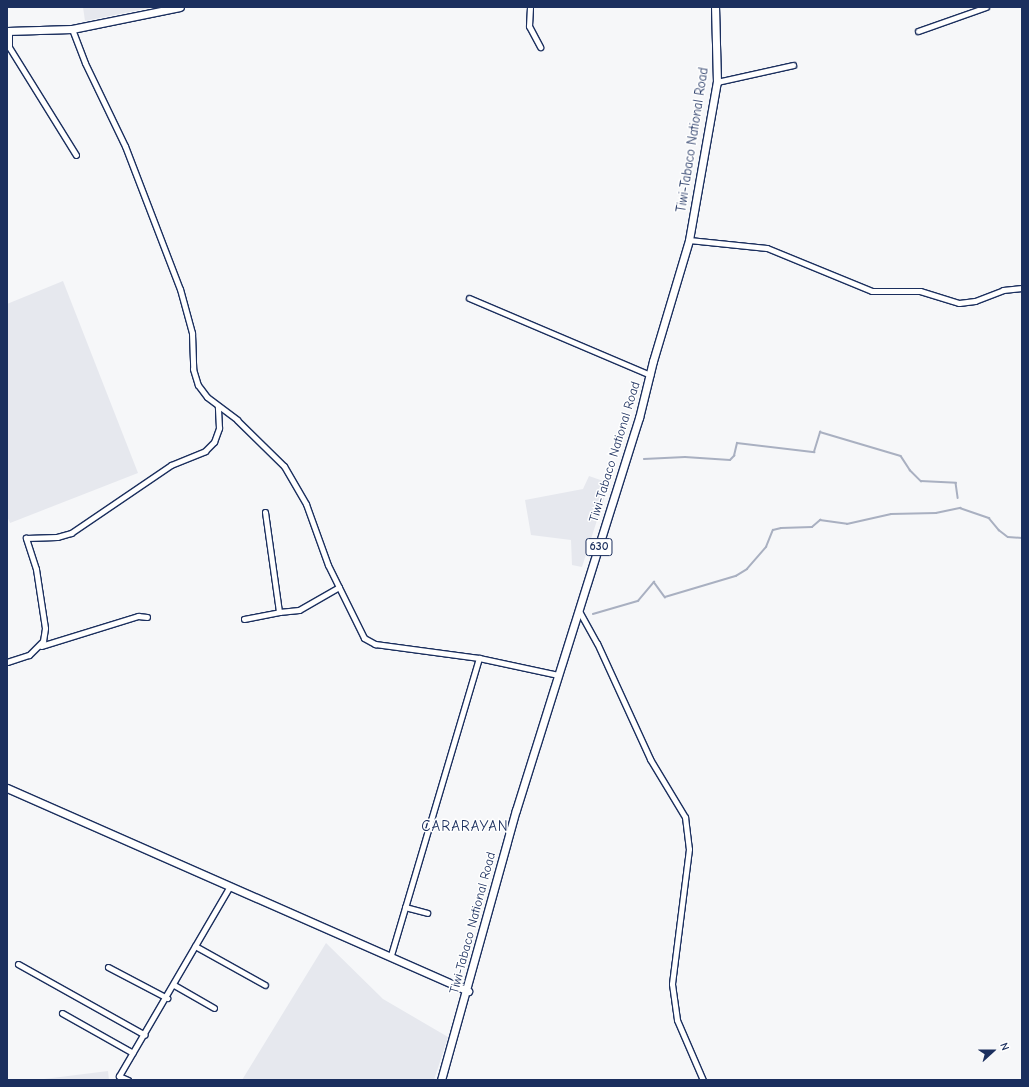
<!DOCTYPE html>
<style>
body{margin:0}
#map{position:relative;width:1029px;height:1087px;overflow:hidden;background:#f6f7f9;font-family:"Comic Neue",sans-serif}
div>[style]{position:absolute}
.built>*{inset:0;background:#e6e8ee}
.stream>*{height:1.5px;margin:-0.75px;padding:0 0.75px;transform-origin:0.75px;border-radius:0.75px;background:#a9b0c1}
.roads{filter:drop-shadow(1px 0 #1b2f5e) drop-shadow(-1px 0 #1b2f5e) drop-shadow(0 1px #1b2f5e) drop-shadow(0 -1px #1b2f5e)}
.minor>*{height:5px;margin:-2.5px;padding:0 2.5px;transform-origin:2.5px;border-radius:2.5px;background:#fff}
.major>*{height:7px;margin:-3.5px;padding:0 3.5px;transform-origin:3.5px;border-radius:3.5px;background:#fff}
span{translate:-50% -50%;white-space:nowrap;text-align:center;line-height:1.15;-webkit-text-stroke:3px #fff;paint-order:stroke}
.shield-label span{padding:1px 3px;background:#fff;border:1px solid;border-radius:3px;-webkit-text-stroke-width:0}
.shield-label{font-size:12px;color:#1b2f5e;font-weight:700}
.street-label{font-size:13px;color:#1b2f5e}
.quarter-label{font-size:15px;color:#1b2f5e;letter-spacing:1px}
.frame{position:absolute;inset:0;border:8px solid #1b2f5e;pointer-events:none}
.north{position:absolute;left:973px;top:1031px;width:40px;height:40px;-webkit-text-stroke:3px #fff;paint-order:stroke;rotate:69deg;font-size:11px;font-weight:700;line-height:16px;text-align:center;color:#1b2f5e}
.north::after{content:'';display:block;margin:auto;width:14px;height:18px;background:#1b2f5e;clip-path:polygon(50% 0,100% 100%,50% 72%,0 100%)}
</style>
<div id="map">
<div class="built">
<i style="clip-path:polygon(83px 7px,154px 7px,85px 21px)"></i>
<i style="clip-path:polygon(63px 281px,138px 473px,10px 523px,7px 516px,7px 304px)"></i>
<i style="clip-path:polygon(589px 476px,609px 483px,582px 567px,572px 565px,571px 540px,531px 535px,525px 500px,583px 489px)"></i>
<i style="clip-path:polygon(326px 943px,383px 999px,448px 1037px,434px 1080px,242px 1080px)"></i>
<i style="clip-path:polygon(108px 1071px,109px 1080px,36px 1080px)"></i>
</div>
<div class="stream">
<i style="left:644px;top:459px;width:41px;rotate:-2.8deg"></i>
<i style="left:685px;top:457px;width:45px;rotate:3.8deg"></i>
<i style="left:730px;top:460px;width:6px;rotate:-45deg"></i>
<i style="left:734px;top:456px;width:13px;rotate:-77deg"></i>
<i style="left:737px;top:443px;width:78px;rotate:6.7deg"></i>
<i style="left:814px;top:452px;width:21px;rotate:-73deg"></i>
<i style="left:820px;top:432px;width:84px;rotate:16.5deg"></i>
<i style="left:901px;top:456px;width:17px;rotate:57deg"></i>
<i style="left:910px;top:470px;width:16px;rotate:45deg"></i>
<i style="left:921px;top:481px;width:35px;rotate:3deg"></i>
<i style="left:956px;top:483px;width:15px;rotate:82deg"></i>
<i style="left:593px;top:614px;width:47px;rotate:-16.1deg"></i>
<i style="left:638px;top:601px;width:25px;rotate:-50deg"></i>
<i style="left:654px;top:582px;width:19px;rotate:54deg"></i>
<i style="left:665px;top:597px;width:74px;rotate:-16.5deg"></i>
<i style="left:736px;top:576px;width:13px;rotate:-32deg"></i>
<i style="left:747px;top:569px;width:29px;rotate:-49deg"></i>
<i style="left:766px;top:547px;width:18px;rotate:-68deg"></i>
<i style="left:773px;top:530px;width:8px;rotate:-14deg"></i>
<i style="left:781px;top:528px;width:31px;rotate:-2deg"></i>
<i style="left:812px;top:527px;width:11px;rotate:-41deg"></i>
<i style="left:820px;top:520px;width:27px;rotate:8deg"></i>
<i style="left:847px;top:524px;width:45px;rotate:-12.8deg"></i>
<i style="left:891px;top:514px;width:45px;rotate:-1.3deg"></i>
<i style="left:936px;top:513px;width:25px;rotate:-12deg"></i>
<i style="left:960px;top:508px;width:31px;rotate:19deg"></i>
<i style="left:989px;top:518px;width:16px;rotate:50deg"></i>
<i style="left:999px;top:530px;width:11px;rotate:38deg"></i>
<i style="left:1008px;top:537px;width:14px;rotate:4deg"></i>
</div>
<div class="roads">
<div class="minor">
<i style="left:530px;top:7px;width:19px;rotate:93deg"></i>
<i style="left:529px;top:26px;width:24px;rotate:62deg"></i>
<i style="left:72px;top:29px;width:36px;rotate:69deg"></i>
<i style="left:85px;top:63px;width:92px;rotate:64.3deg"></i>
<i style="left:125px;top:146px;width:153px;rotate:69deg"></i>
<i style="left:180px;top:289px;width:46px;rotate:74.7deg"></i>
<i style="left:192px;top:333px;width:36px;rotate:88deg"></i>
<i style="left:193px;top:369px;width:17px;rotate:73deg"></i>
<i style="left:198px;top:385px;width:15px;rotate:53deg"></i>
<i style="left:207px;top:397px;width:38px;rotate:37deg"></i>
<i style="left:237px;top:420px;width:66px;rotate:44.4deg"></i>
<i style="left:284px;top:466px;width:44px;rotate:59.9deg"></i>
<i style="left:306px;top:504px;width:65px;rotate:70.2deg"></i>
<i style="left:328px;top:565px;width:81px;rotate:63.7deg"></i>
<i style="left:364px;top:638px;width:13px;rotate:29deg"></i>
<i style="left:375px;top:644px;width:105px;rotate:7.7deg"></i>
<i style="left:479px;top:658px;width:81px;rotate:12.1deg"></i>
<i style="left:9px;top:31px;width:16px;rotate:90deg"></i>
<i style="left:9px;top:47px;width:127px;rotate:58.2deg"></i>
<i style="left:918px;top:31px;width:72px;rotate:-19.4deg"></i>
<i style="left:717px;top:82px;width:78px;rotate:-12.6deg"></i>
<i style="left:689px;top:240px;width:78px;rotate:5.9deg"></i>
<i style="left:767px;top:248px;width:113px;rotate:22.3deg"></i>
<i style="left:872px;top:291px;width:48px"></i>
<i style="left:920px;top:291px;width:41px;rotate:17.1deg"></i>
<i style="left:959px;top:303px;width:16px;rotate:-7deg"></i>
<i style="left:975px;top:301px;width:30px;rotate:-21deg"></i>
<i style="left:1003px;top:290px;width:19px;rotate:-6deg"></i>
<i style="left:469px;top:298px;width:197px;rotate:23deg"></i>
<i style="left:265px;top:512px;width:101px;rotate:82deg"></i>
<i style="left:279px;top:612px;width:20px;rotate:-6deg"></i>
<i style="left:299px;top:610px;width:46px;rotate:-29.9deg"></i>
<i style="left:579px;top:611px;width:37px;rotate:61deg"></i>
<i style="left:597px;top:643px;width:128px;rotate:65.4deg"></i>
<i style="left:650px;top:759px;width:68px;rotate:58.9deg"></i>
<i style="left:685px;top:817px;width:32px;rotate:83deg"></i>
<i style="left:689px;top:849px;width:136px;rotate:97.2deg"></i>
<i style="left:672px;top:984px;width:36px;rotate:82deg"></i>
<i style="left:677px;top:1020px;width:65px;rotate:66.6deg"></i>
<i style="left:244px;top:619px;width:36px;rotate:-11deg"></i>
<i style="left:41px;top:646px;width:102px;rotate:-17.2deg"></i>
<i style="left:138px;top:616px;width:9px;rotate:6deg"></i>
<i style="left:7px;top:662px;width:23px;rotate:-18deg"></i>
<i style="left:29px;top:655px;width:20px;rotate:-45deg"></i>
<i style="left:43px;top:641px;width:13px;rotate:-81deg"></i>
<i style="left:45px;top:628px;width:60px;rotate:-98.7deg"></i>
<i style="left:36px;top:569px;width:33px;rotate:-108deg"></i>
<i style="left:26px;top:538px;width:31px;rotate:-2deg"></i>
<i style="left:57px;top:537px;width:15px;rotate:-16deg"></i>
<i style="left:71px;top:533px;width:121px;rotate:-34.2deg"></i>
<i style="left:171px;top:465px;width:37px;rotate:-22deg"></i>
<i style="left:205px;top:451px;width:13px;rotate:-45deg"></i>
<i style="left:214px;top:442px;width:15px;rotate:-70deg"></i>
<i style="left:219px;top:428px;width:22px;rotate:-93deg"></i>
<i style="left:405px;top:907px;width:23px;rotate:15deg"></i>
<i style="left:195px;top:946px;width:80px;rotate:29.1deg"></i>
<i style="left:391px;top:955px;width:310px;rotate:-73.5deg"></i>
<i style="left:18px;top:964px;width:145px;rotate:29.2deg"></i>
<i style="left:108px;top:967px;width:67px;rotate:27.7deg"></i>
<i style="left:174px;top:985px;width:46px;rotate:29.9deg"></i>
<i style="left:62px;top:1013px;width:81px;rotate:29.4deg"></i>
<i style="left:128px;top:1080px;width:10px;rotate:-156deg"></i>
<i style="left:119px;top:1076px;width:220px;rotate:-59.7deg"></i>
</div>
<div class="major">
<i style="left:7px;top:31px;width:65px;rotate:-1.8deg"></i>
<i style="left:72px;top:29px;width:110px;rotate:-11.5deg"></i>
<i style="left:7px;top:788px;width:504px;rotate:23.77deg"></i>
<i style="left:441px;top:1080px;width:280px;rotate:-74.5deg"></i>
<i style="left:516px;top:810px;width:411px;rotate:-72.6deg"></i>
<i style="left:639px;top:418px;width:59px;rotate:-76.2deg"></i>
<i style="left:653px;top:361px;width:126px;rotate:-73.4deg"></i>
<i style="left:689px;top:240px;width:160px;rotate:-80deg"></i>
<i style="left:717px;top:82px;width:75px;rotate:-91.5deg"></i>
</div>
</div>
<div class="shield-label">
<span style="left:599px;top:547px">630</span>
</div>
<div class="street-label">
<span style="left:693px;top:140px;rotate:-81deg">Tiwi-Tabaco National Road</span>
<span style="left:615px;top:452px;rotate:-73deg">Tiwi-Tabaco National Road</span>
<span style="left:473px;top:923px;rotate:-75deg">Tiwi-Tabaco National Road</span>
</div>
<div class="quarter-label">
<span style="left:465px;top:827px">CARARAYAN</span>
</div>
<div class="frame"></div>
<div class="north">N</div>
</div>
